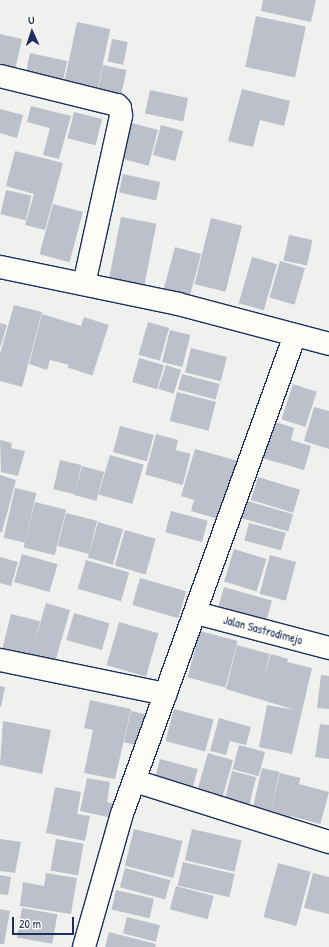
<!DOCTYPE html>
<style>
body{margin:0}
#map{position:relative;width:329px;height:947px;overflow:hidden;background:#f0f0ee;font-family:"Patrick Hand",sans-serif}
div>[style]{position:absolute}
.building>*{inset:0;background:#bbc0ca;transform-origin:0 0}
.roads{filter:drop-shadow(1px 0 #1b2f5e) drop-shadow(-1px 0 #1b2f5e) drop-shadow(0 1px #1b2f5e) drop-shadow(0 -1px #1b2f5e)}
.minor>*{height:22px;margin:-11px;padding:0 11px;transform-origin:11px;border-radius:11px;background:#fdfcf7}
span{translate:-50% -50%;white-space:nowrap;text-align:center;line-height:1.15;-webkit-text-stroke:4px #fdfcf7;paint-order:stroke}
.street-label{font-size:12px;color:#1b2f5e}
.north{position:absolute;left:12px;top:12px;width:40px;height:40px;-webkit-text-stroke:3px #fdfcf7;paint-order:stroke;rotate:357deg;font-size:11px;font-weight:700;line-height:16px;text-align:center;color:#1b2f5e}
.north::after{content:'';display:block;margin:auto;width:14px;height:18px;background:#1b2f5e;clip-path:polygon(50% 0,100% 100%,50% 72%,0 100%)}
.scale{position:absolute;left:12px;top:917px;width:62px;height:18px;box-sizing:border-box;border:2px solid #1b2f5e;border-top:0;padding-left:5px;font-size:12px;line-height:14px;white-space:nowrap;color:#1b2f5e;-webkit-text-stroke:3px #fdfcf7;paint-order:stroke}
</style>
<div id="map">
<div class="building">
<i style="clip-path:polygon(263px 0,316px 0,311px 22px,261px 11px)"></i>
<i style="left:256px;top:16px;width:51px;height:52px;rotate:12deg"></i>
<i style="left:77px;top:22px;width:34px;height:68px;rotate:12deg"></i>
<i style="clip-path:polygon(0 34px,22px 39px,15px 70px,0 66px)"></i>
<i style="left:112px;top:39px;width:16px;height:23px;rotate:11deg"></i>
<i style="left:30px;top:53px;width:38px;height:28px;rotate:12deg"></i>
<i style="left:103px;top:65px;width:24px;height:32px;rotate:12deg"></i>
<i style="clip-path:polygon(242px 89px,290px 101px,284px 126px,260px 120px,253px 147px,228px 141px)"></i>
<i style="left:150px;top:90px;width:39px;height:24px;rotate:12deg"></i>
<i style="clip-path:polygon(31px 106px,71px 116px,59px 159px,43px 155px,50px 128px,27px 122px)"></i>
<i style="clip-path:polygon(0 109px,23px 115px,17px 138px,0 133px)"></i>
<i style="left:74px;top:112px;width:29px;height:27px;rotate:14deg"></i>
<i style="left:132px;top:123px;width:27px;height:37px;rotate:15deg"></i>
<i style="left:161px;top:125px;width:23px;height:31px;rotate:15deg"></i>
<i style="clip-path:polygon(15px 151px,63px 163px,45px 230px,25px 225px,34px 194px,6px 186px)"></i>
<i style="left:123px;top:174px;width:38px;height:19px;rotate:12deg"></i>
<i style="left:6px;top:190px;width:26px;height:25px;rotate:13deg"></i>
<i style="left:53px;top:204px;width:31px;height:52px;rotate:15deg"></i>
<i style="left:121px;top:217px;width:36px;height:62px;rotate:11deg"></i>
<i style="left:211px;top:218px;width:32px;height:68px;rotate:14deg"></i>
<i style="left:289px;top:235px;width:24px;height:26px;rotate:12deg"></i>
<i style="left:175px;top:247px;width:27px;height:46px;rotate:15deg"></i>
<i style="left:252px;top:257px;width:26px;height:48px;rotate:16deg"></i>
<i style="left:280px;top:261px;width:26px;height:38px;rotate:16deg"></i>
<i style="clip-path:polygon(14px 305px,42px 312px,22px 387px,0 381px,0 354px)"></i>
<i style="clip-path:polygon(42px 314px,81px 326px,70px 365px,50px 360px,47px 370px,29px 364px)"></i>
<i style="left:84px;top:317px;width:26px;height:53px;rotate:18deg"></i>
<i style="left:148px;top:322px;width:22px;height:34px;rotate:16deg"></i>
<i style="clip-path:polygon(0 323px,7px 325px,0 348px)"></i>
<i style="left:170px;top:330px;width:21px;height:33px;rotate:14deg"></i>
<i style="left:191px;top:348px;width:37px;height:25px;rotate:14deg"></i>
<i style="left:139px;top:358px;width:26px;height:25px;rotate:16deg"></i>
<i style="left:166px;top:365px;width:16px;height:25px;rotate:18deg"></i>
<i style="left:182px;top:374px;width:39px;height:16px;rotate:15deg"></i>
<i style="left:293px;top:384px;width:25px;height:37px;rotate:18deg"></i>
<i style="left:177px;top:392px;width:40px;height:30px;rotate:14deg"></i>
<i style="clip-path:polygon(314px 407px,329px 411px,329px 449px,304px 441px)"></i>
<i style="clip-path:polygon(273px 421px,294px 428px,291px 440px,311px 446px,304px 470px,262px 458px)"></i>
<i style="left:120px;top:426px;width:35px;height:27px;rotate:15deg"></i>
<i style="left:156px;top:434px;width:23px;height:42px;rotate:15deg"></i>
<i style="clip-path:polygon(0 440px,12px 443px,11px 448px,25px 451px,18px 476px,1px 472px)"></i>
<i style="clip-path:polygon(195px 449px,242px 462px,225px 521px,191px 511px,194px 500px,181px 496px)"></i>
<i style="left:175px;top:450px;width:16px;height:32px;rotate:14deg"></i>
<i style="left:110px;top:455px;width:35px;height:41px;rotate:16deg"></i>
<i style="left:60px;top:460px;width:22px;height:30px;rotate:13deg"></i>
<i style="left:82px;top:466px;width:23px;height:30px;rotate:15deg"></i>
<i style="clip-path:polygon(0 475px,16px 480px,2px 532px,0 532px)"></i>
<i style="left:258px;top:477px;width:44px;height:24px;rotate:17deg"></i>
<i style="left:15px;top:488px;width:22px;height:51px;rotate:13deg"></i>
<i style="left:247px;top:501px;width:48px;height:18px;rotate:16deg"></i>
<i style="left:35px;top:502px;width:32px;height:47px;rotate:14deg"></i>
<i style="left:171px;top:511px;width:38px;height:22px;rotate:15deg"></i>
<i style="left:66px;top:513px;width:32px;height:34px;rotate:14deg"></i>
<i style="left:98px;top:522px;width:26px;height:37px;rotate:16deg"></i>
<i style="left:249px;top:523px;width:38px;height:18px;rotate:15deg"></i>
<i style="left:125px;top:530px;width:32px;height:37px;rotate:16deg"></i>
<i style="left:234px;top:549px;width:34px;height:34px;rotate:17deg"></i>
<i style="left:22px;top:554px;width:37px;height:29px;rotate:16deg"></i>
<i style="left:270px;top:555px;width:27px;height:40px;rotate:15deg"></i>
<i style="clip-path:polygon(0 557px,18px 562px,11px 586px,0 583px)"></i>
<i style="left:86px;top:560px;width:45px;height:30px;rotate:16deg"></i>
<i style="left:140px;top:578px;width:48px;height:28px;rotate:16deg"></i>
<i style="left:224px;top:587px;width:50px;height:26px;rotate:16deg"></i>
<i style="left:46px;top:603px;width:25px;height:55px;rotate:16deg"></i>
<i style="left:74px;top:613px;width:37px;height:28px;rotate:16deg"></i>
<i style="left:11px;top:614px;width:30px;height:39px;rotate:14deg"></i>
<i style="left:119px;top:622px;width:41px;height:45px;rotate:16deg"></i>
<i style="left:200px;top:631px;width:39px;height:48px;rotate:15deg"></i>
<i style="clip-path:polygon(237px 645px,270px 654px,263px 679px,271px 654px,288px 659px,287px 662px,312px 668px,292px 754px,259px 747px,267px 705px,295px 710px,226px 689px)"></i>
<i style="clip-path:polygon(321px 675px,329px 676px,329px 709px,317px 708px)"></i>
<i style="clip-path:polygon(0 686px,5px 687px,1px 707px,0 707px)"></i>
<i style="clip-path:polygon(90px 700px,131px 709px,115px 779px,84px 773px,93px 730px,84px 728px)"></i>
<i style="left:174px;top:709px;width:41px;height:33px;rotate:15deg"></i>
<i style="left:131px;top:711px;width:17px;height:32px;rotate:13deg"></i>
<i style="clip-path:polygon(219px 718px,251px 727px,246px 745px,230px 741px,226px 755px,210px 751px)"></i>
<i style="clip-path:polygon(3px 721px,51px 730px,42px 774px,0 765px)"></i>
<i style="clip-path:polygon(320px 724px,329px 725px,329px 759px,315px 757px)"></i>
<i style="left:239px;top:745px;width:27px;height:25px;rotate:15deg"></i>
<i style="left:208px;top:753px;width:26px;height:39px;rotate:16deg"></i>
<i style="left:160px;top:759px;width:39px;height:26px;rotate:15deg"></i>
<i style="left:262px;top:768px;width:18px;height:45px;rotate:13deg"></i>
<i style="left:232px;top:771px;width:25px;height:29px;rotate:14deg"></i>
<i style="left:280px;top:773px;width:21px;height:45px;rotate:14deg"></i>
<i style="clip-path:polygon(87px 778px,110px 782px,107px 802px,115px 804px,112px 818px,80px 811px)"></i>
<i style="left:299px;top:784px;width:31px;height:33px;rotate:15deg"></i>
<i style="clip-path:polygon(55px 787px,81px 792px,77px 814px,90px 816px,85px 841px,46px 833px)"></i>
<i style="left:134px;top:829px;width:50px;height:38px;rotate:14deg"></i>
<i style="left:192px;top:829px;width:51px;height:32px;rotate:13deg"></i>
<i style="clip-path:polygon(0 839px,21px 842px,15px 873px,0 871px)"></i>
<i style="left:56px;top:839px;width:28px;height:32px;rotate:10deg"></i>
<i style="left:183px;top:862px;width:53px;height:24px;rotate:13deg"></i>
<i style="left:278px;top:863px;width:34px;height:56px;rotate:15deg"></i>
<i style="left:125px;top:868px;width:47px;height:20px;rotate:15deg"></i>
<i style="clip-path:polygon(46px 873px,77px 878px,71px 914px,20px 906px,23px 882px,44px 886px)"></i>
<i style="clip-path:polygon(313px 873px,329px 877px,329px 914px,304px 908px)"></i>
<i style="clip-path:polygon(0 875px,11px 877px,8px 895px,0 894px)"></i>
<i style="left:176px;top:886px;width:39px;height:24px;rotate:15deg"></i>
<i style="left:116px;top:890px;width:39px;height:20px;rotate:13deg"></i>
<i style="left:22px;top:908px;width:36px;height:30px;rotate:10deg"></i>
<i style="clip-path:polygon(0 909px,10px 911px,4px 944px,0 944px)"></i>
<i style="left:127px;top:917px;width:34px;height:17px;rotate:14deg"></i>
<i style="clip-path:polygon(109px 932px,156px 944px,155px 947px,105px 947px)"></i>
</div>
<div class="roads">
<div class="minor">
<i style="left:0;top:76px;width:121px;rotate:13.9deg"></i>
<i style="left:117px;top:105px;width:4px;rotate:45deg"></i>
<i style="left:120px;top:108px;width:8px;rotate:83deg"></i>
<i style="left:121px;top:116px;width:172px;rotate:102.4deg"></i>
<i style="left:0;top:267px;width:182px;rotate:11.7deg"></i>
<i style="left:178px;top:304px;width:156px;rotate:14.8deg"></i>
<i style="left:196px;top:613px;width:138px;rotate:14.7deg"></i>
<i style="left:0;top:660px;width:169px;rotate:11.6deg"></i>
<i style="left:135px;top:781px;width:203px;rotate:17.5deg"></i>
<i style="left:84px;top:947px;width:138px;rotate:-74.1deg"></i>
<i style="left:122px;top:814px;width:509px;rotate:-70.14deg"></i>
</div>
</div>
<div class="street-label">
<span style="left:263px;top:630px;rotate:15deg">Jalan Sastrodimejo</span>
</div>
<div class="north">U</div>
<div class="scale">20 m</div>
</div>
